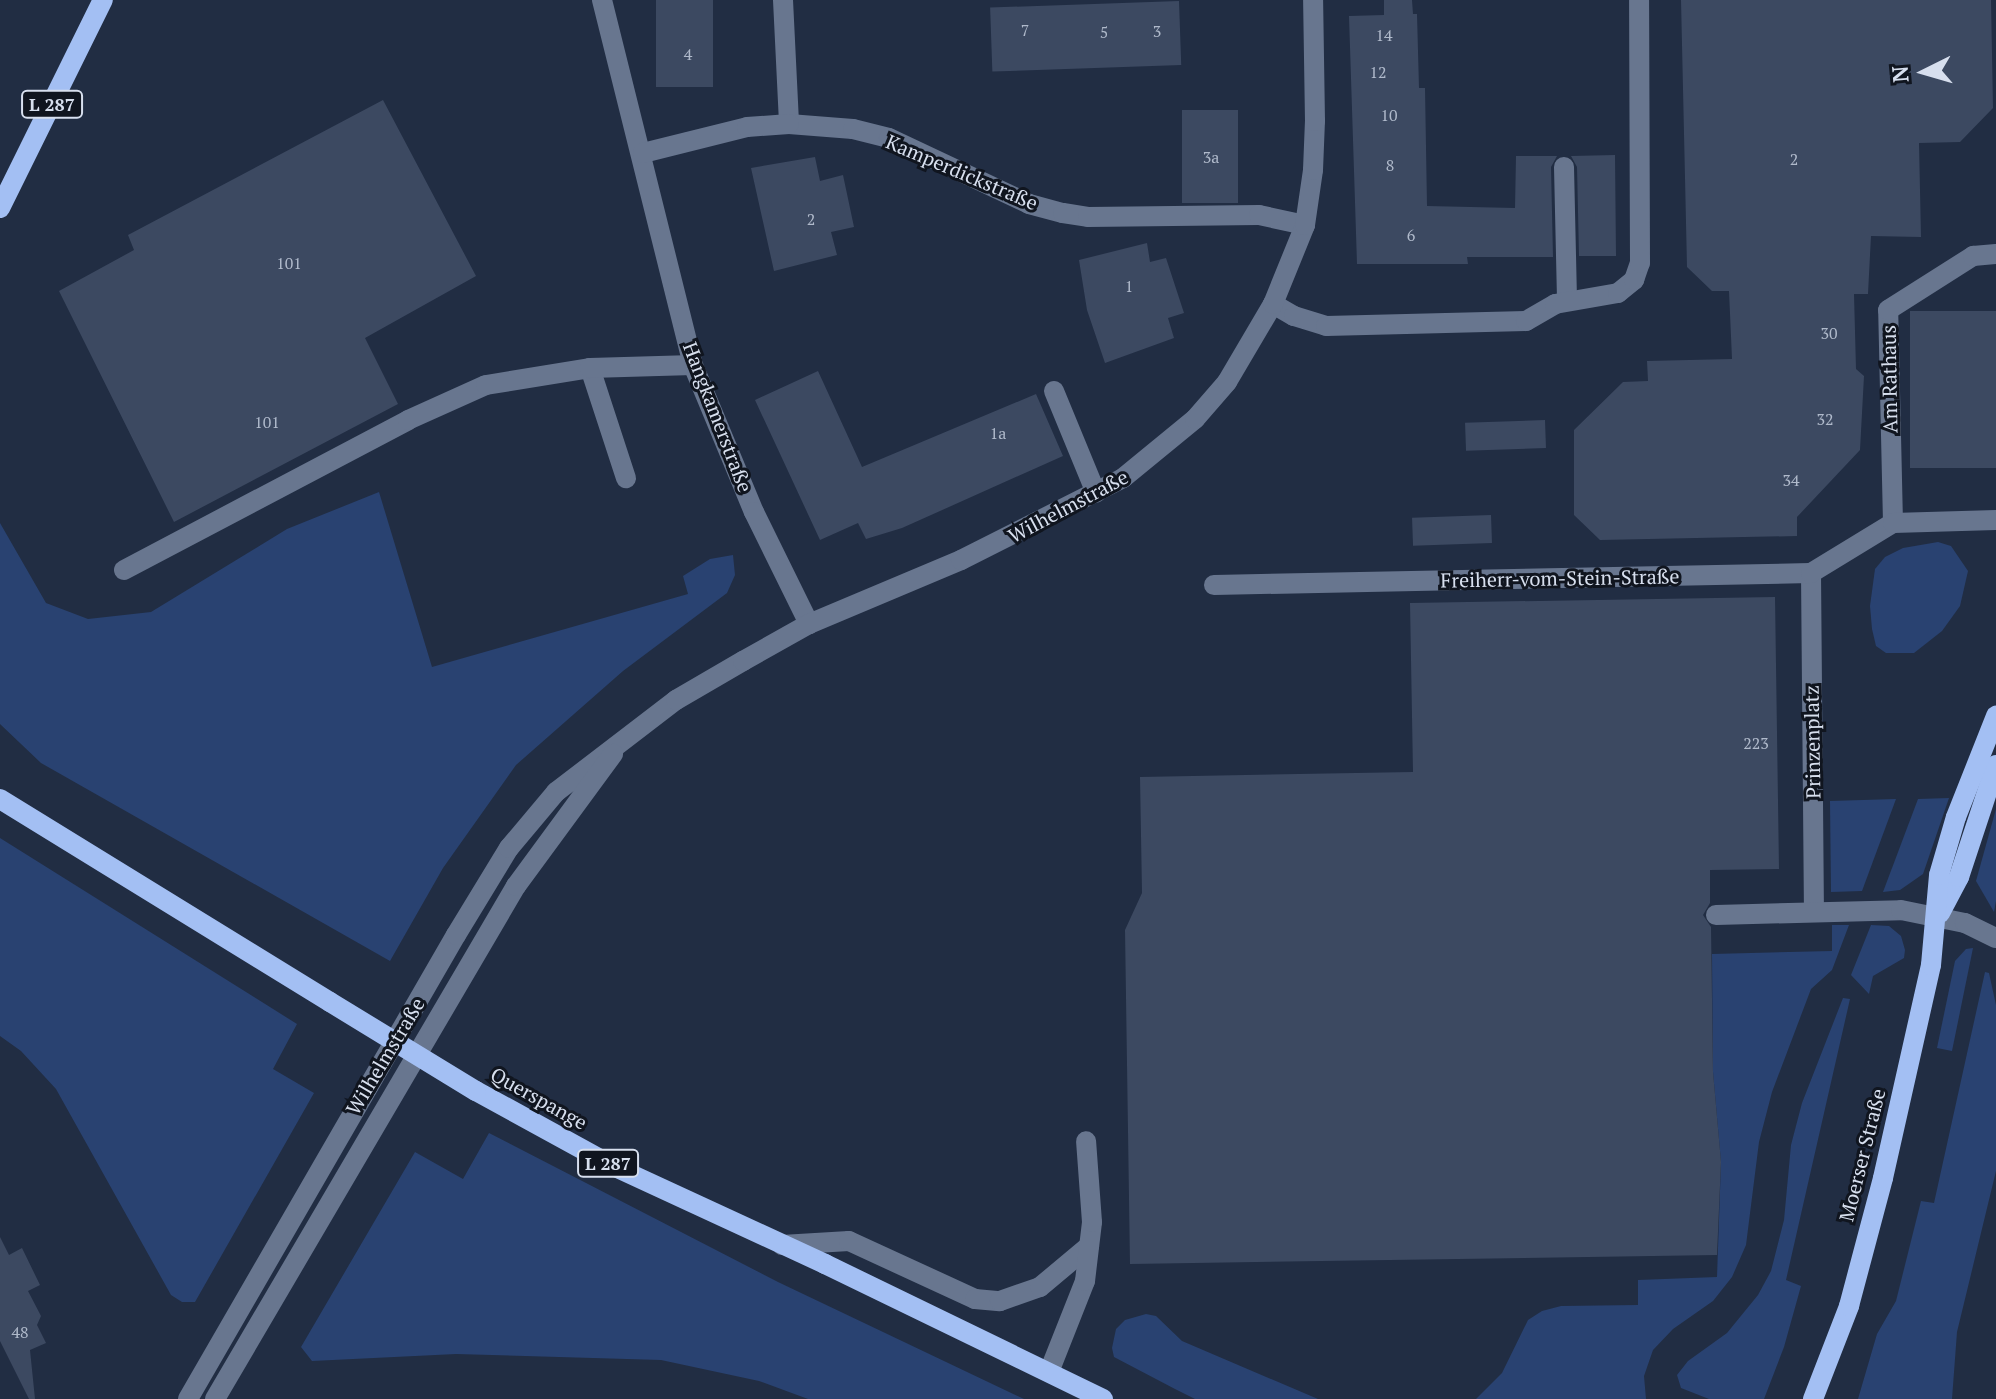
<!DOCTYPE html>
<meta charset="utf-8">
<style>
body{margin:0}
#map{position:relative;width:1996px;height:1399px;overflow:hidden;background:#212d43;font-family:"PT Serif",serif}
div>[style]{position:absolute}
.green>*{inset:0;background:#294271}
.building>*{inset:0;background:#3c4961;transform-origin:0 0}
.minor>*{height:20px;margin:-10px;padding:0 10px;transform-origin:10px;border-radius:10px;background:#68768f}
.major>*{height:20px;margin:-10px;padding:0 10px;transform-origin:10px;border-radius:10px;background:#a3bff3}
.major-bridge>*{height:20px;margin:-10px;padding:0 10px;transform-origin:10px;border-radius:10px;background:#a3bff3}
span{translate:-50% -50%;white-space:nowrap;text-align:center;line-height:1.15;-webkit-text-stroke:6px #10151f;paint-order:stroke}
.number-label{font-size:16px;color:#b0bacb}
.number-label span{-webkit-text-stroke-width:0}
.shield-label span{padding:2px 6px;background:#10151f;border:2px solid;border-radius:6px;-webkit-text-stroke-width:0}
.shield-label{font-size:18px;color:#d7dfee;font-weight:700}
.street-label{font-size:20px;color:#d7dfee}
.north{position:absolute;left:1884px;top:32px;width:80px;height:80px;-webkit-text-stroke:6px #10151f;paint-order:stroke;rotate:265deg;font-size:22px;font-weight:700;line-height:32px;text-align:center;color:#d7dfee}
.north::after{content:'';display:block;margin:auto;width:28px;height:36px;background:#d7dfee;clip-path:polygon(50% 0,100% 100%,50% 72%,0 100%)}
</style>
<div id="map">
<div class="green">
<i style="clip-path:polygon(379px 492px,432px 667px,688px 594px,683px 576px,710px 559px,733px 555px,735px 575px,727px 593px,623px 671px,516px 765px,443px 868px,390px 961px,41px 763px,0 724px,0 523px,46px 603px,88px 619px,151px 612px,287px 529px)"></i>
<i style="clip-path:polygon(1938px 542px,1951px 546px,1968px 571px,1960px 606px,1942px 631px,1914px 653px,1886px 653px,1876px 646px,1872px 629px,1870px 606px,1875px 569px,1885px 557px,1903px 548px)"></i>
<i style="clip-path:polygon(1949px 798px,1923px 874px,1900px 890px,1883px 892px,1918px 799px)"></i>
<i style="clip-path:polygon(1896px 799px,1862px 891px,1831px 892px,1830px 801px)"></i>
<i style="clip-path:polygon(1996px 809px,1996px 901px,1994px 912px,1976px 881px)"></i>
<i style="clip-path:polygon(0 838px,297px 1024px,273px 1069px,314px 1093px,195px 1302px,182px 1302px,171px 1295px,56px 1089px,21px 1051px,0 1036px)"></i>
<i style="clip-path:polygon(1832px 925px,1849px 925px,1832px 970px,1811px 989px,1772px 1092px,1759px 1142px,1746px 1245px,1732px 1277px,1713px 1301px,1673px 1329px,1653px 1350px,1644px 1376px,1646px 1399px,1476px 1399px,1502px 1373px,1528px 1320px,1542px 1311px,1561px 1306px,1638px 1305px,1638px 1280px,1717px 1277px,1721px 1162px,1713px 1072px,1712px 954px,1832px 951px)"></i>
<i style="clip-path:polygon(1871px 925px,1889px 926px,1901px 936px,1905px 950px,1904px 958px,1873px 976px,1869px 994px,1851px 975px)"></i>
<i style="clip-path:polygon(1973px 948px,1952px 1051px,1937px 1048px,1955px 961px,1966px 949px)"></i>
<i style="clip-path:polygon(1985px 972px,1989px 973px,1996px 1005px,1996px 1171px,1957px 1332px,1952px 1399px,1858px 1399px,1877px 1334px,1896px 1301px,1921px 1201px,1934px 1203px)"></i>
<i style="clip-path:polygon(1843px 998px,1850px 999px,1786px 1280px,1801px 1286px,1784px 1347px,1764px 1399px,1709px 1399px,1681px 1388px,1677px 1375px,1688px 1361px,1727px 1333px,1758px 1295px,1771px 1271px,1784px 1220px,1791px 1145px,1802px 1103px)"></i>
<i style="clip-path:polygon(489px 1133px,778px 1282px,1024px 1399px,808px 1399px,759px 1381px,661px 1360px,456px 1354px,312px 1361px,301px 1347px,415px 1152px,463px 1179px)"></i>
<i style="clip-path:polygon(1146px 1314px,1156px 1316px,1182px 1341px,1318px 1399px,1195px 1399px,1175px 1389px,1114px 1357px,1112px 1348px,1116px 1329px,1125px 1320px)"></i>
</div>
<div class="building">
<i style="left:656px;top:0;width:57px;height:87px"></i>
<i style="clip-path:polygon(1384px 0,1412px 0,1413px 14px,1417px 14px,1419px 88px,1425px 88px,1427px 206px,1515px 208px,1516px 156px,1557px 156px,1551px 167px,1553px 257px,1467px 257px,1468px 264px,1357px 264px,1349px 16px,1384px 15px)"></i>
<i style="clip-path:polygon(1681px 0,1991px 0,1993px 108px,1960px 142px,1919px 143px,1921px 237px,1871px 236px,1868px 294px,1854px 294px,1856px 369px,1864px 376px,1860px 450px,1797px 517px,1797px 536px,1600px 540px,1574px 515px,1574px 430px,1623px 382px,1648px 381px,1647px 361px,1732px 359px,1729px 291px,1712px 291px,1687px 267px)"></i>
<i style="left:1179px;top:1px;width:64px;height:189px;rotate:88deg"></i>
<i style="clip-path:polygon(383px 100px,476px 276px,365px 338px,398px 404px,174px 522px,59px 291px,134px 250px,128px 235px)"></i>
<i style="left:1182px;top:110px;width:56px;height:93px"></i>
<i style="clip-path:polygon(1615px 155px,1616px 256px,1579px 256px,1577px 167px,1571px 156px)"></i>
<i style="clip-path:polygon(815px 157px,820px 181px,843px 175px,854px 227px,831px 232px,837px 255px,774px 271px,751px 168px)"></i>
<i style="clip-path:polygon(1147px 243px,1150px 262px,1166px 258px,1184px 313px,1168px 318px,1174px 338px,1105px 363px,1087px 310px,1079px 260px)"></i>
<i style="left:1996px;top:311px;width:157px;height:86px;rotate:90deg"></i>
<i style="clip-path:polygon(818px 371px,862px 467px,1036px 394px,1063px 456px,902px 528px,866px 539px,858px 523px,820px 540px,755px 400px)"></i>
<i style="left:1545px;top:420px;width:28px;height:80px;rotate:88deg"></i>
<i style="left:1491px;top:515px;width:28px;height:79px;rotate:88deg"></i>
<i style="clip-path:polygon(1775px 597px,1779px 869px,1710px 870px,1710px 903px,1703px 915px,1711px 927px,1713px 1072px,1721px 1162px,1717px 1255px,1130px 1264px,1125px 930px,1142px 893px,1140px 777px,1413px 772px,1410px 603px)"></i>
<i style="clip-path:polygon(0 1237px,9px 1255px,22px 1248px,40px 1285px,28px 1291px,41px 1316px,37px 1325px,46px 1343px,30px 1350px,35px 1399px,29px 1399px,0 1341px)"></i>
</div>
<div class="minor">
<i style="left:602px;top:0;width:376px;rotate:76deg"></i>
<i style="left:693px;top:365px;width:159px;rotate:67.5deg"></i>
<i style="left:754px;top:512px;width:125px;rotate:63.8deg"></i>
<i style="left:783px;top:0;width:124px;rotate:87.2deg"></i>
<i style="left:789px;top:124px;width:64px;rotate:4.5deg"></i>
<i style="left:853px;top:129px;width:37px;rotate:14deg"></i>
<i style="left:889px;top:138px;width:155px;rotate:25.2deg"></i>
<i style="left:1029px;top:204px;width:35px;rotate:15deg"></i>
<i style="left:1063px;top:213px;width:25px;rotate:9deg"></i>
<i style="left:1088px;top:217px;width:171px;rotate:-0.7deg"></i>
<i style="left:1259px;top:215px;width:47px;rotate:12.3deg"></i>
<i style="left:643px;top:153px;width:107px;rotate:-14deg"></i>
<i style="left:747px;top:127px;width:42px;rotate:-4.1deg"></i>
<i style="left:1564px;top:167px;width:134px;rotate:88.7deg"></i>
<i style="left:1273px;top:304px;width:24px;rotate:30deg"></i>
<i style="left:1294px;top:316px;width:34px;rotate:17deg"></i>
<i style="left:1326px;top:326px;width:200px;rotate:-1.4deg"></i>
<i style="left:1526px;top:321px;width:34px;rotate:-30deg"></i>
<i style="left:1555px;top:304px;width:64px;rotate:-9.9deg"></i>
<i style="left:1618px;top:293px;width:21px;rotate:-39deg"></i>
<i style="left:1634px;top:280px;width:18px;rotate:-71deg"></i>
<i style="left:1640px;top:263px;width:263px;rotate:-90.2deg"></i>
<i style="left:590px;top:368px;width:116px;rotate:71.9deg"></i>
<i style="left:1054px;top:391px;width:110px;rotate:67.6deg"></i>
<i style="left:1893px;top:523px;width:213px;rotate:-91.3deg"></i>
<i style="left:1888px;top:310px;width:101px;rotate:-32.4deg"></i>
<i style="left:1973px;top:256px;width:23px;rotate:-5deg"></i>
<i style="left:124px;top:570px;width:321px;rotate:-27.8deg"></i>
<i style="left:408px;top:420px;width:85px;rotate:-24.2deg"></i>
<i style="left:486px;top:385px;width:105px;rotate:-9.3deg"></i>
<i style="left:590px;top:368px;width:103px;rotate:-1.7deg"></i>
<i style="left:1811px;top:573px;width:338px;rotate:89.5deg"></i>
<i style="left:1214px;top:585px;width:597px;rotate:-1.15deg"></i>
<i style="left:1811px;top:573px;width:96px;rotate:-31.4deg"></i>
<i style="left:1893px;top:523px;width:103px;rotate:-1.7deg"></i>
<i style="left:1716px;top:915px;width:185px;rotate:-1.5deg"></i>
<i style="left:1901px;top:910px;width:65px;rotate:11.5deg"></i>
<i style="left:1965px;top:923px;width:34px;rotate:26deg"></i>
<i style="left:782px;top:1245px;width:67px;rotate:-3.4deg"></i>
<i style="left:849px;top:1241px;width:139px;rotate:24.7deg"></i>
<i style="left:975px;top:1299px;width:25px;rotate:5deg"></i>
<i style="left:1000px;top:1301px;width:42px;rotate:-19.3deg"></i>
<i style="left:1040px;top:1287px;width:64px;rotate:-39.9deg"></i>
<i style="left:1049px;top:1372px;width:98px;rotate:-68.4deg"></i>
<i style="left:1085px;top:1281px;width:59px;rotate:-83.2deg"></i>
<i style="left:1092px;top:1222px;width:81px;rotate:-94.2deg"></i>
<i style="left:188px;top:1399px;width:536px;rotate:-59.99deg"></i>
<i style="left:456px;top:935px;width:102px;rotate:-58.7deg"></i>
<i style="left:509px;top:848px;width:73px;rotate:-50deg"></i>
<i style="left:556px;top:792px;width:151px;rotate:-37.5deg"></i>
<i style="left:676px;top:700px;width:78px;rotate:-30.2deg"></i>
<i style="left:743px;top:661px;width:76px;rotate:-29.3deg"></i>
<i style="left:809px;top:624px;width:165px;rotate:-22.8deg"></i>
<i style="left:961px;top:560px;width:182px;rotate:-26.8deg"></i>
<i style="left:1123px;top:478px;width:93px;rotate:-39.3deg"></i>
<i style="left:1195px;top:419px;width:49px;rotate:-49.1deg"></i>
<i style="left:1227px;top:382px;width:91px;rotate:-59.5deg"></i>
<i style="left:1273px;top:304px;width:85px;rotate:-67.9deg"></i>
<i style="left:1305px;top:225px;width:56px;rotate:-81.7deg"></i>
<i style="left:1313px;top:170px;width:49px;rotate:-87.7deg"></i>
<i style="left:1315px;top:121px;width:121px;rotate:-90.9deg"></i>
<i style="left:215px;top:1399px;width:595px;rotate:-59.6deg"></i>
<i style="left:516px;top:886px;width:164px;rotate:-53.7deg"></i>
</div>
<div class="major">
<i style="left:0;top:208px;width:232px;rotate:-63.7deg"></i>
<i style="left:0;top:799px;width:387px;rotate:31.6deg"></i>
<i style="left:1940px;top:913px;width:41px;rotate:-62.2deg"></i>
<i style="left:1959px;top:877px;width:118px;rotate:-71.7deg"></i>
<i style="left:476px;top:1091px;width:156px;rotate:28.7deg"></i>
<i style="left:613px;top:1166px;width:234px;rotate:24.8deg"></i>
<i style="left:825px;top:1264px;width:309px;rotate:25.9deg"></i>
<i style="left:1813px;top:1399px;width:100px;rotate:-68.8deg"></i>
<i style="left:1849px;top:1306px;width:132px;rotate:-75.1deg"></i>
<i style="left:1883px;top:1178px;width:218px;rotate:-77.3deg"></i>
<i style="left:1931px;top:965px;width:90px;rotate:-84.9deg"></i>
<i style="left:1939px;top:875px;width:60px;rotate:-73.7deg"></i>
<i style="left:1956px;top:817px;width:109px;rotate:-68.4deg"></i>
</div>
<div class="major-bridge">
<i style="left:330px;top:1002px;width:171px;rotate:31.4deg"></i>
</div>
<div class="number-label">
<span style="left:1025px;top:30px">7</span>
<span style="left:1157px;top:31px">3</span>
<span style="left:1104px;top:32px">5</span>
<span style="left:1384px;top:35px">14</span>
<span style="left:688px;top:54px">4</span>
<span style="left:1378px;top:72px">12</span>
<span style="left:1389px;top:115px">10</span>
<span style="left:1211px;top:157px">3a</span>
<span style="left:1794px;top:159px">2</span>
<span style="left:1390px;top:165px">8</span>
<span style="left:811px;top:219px">2</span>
<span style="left:1411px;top:235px">6</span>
<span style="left:289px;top:263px">101</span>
<span style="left:1129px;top:286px">1</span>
<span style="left:1829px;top:333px">30</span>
<span style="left:1825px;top:419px">32</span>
<span style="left:267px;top:422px">101</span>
<span style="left:998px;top:433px">1a</span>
<span style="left:1791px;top:480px">34</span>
<span style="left:1756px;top:743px">223</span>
<span style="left:20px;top:1332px">48</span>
</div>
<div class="shield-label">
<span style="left:52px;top:104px">L 287</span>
<span style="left:608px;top:1163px">L 287</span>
</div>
<div class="street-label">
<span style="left:962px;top:172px;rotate:23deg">Kamperdickstraße</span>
<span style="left:1889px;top:379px;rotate:-91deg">Am Rathaus</span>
<span style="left:718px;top:417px;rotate:69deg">Hangkamerstraße</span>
<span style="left:1068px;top:506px;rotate:-28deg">Wilhelmstraße</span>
<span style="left:1560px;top:578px;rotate:-1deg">Freiherr-vom-Stein-Straße</span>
<span style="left:1812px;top:742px;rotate:-91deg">Prinzenplatz</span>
<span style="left:385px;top:1056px;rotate:-59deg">Wilhelmstraße</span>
<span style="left:539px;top:1098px;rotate:29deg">Querspange</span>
<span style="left:1862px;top:1155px;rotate:-76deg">Moerser Straße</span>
</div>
<div class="north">N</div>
</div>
